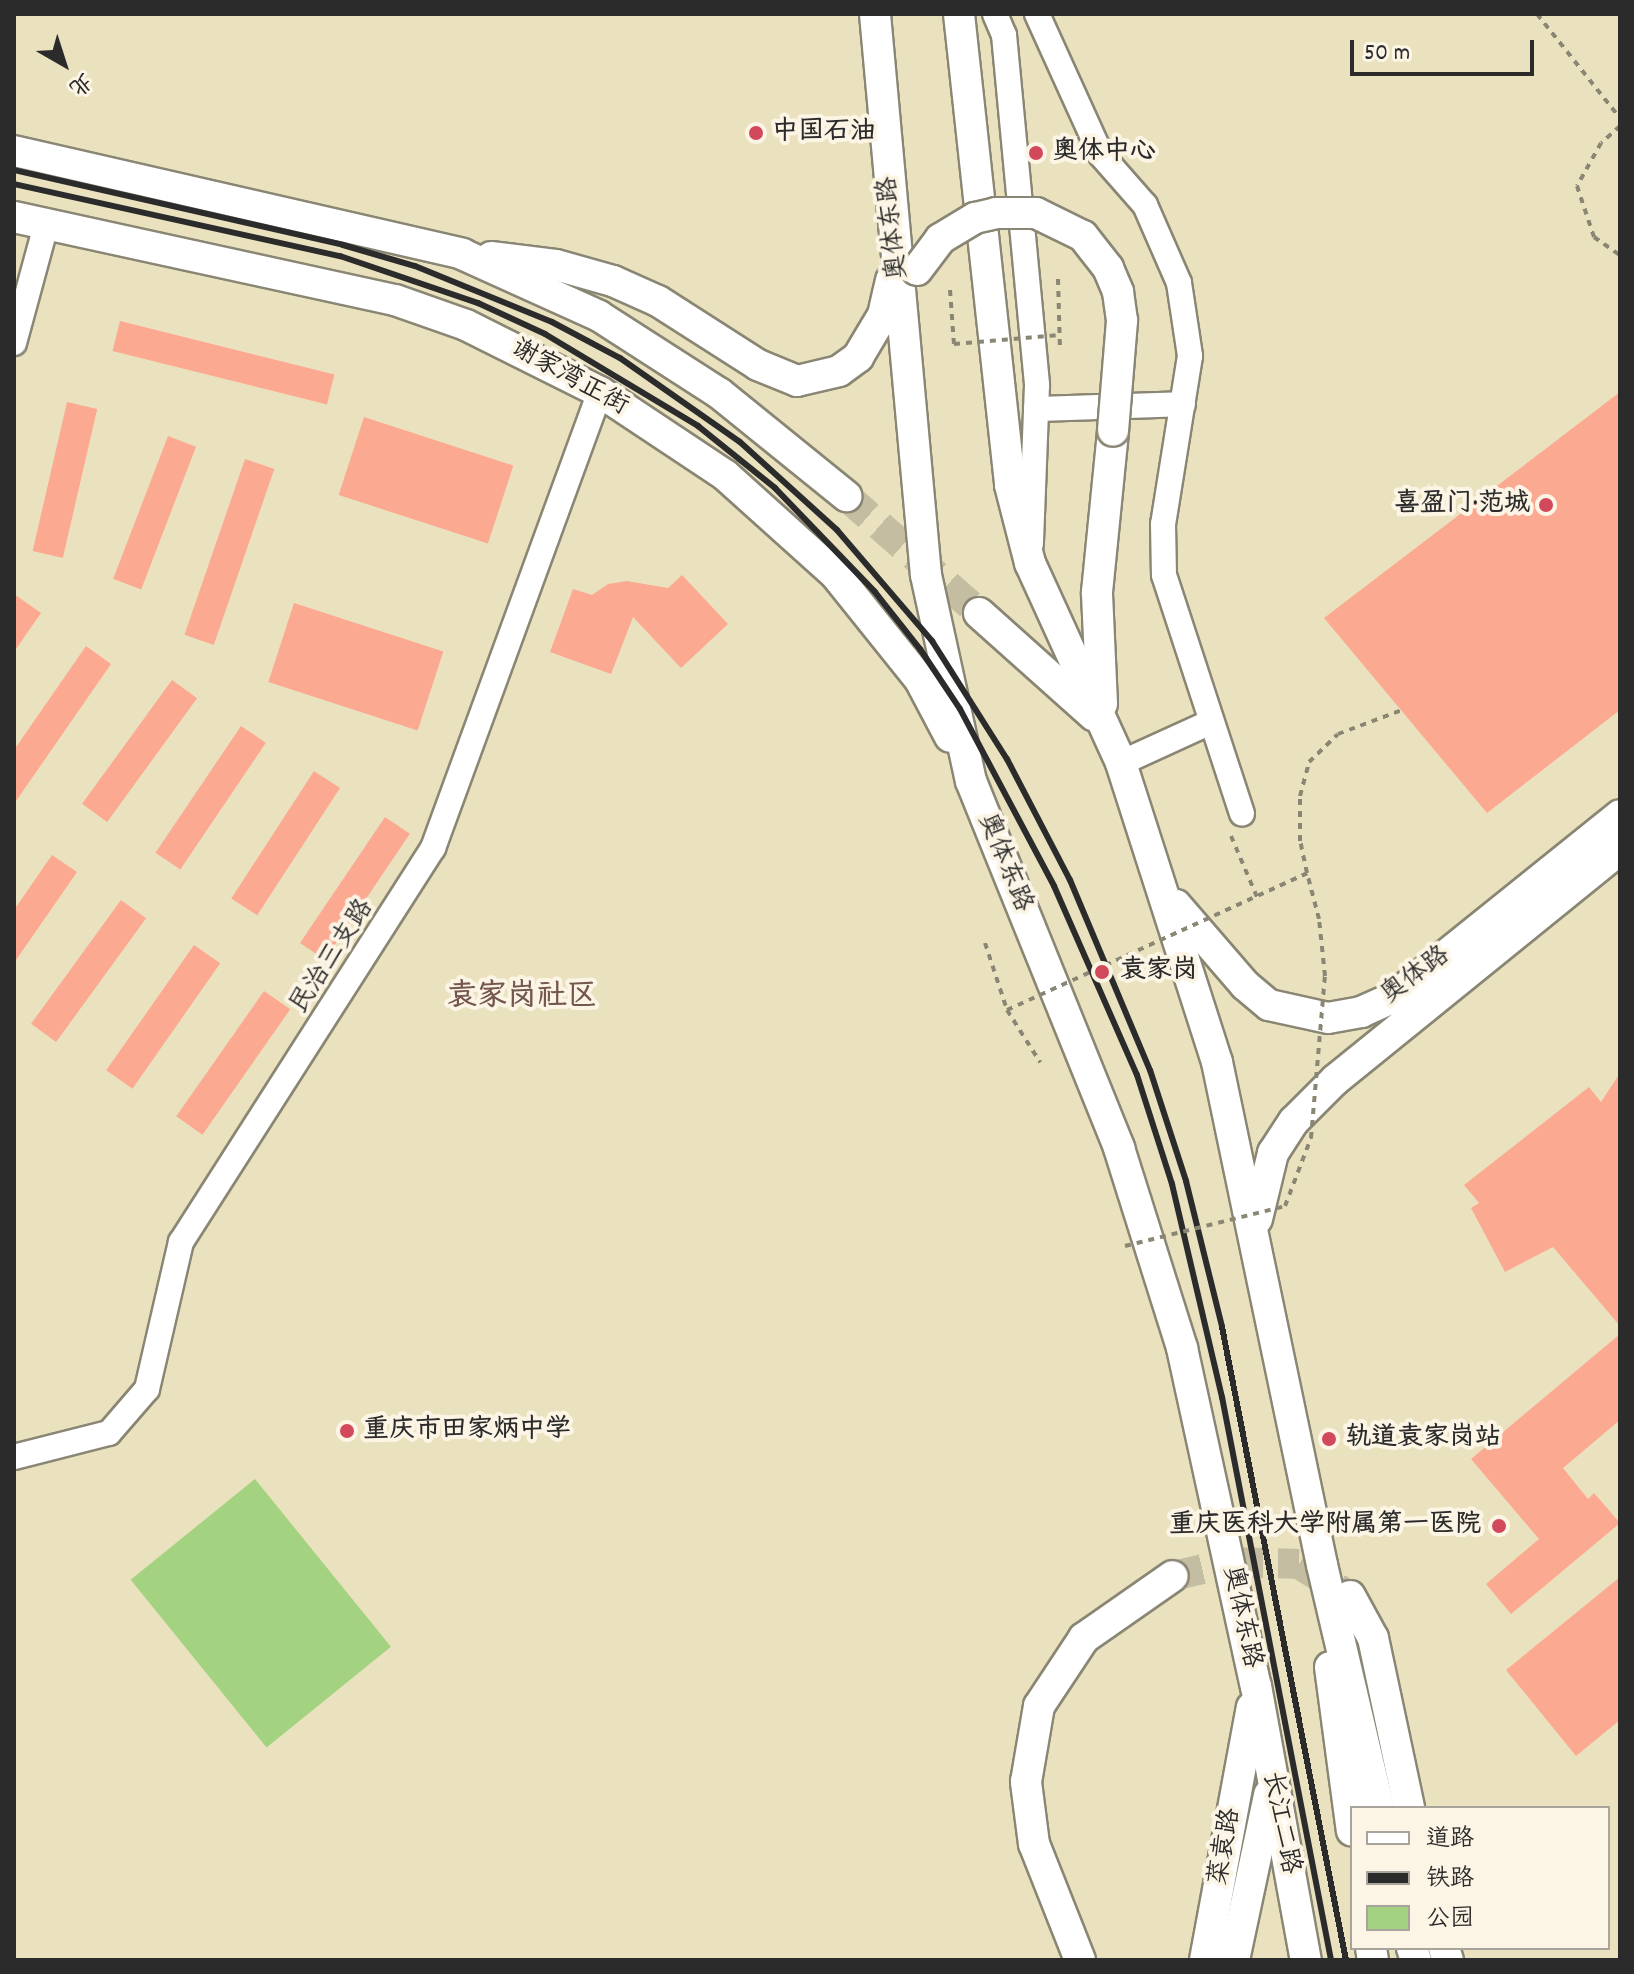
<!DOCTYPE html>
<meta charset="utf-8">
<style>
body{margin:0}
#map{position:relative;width:1634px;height:1974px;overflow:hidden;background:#eae2be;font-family:Dekko,"LXGW WenKai TC",sans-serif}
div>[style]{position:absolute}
.green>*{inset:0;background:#a3d280;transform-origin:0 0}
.building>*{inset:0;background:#fca992;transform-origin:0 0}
.major-tunnel>*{height:30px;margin-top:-15px;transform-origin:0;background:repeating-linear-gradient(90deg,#c4bda1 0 30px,transparent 0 45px)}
.path>*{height:4px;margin-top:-2px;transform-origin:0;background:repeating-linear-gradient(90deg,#8a8674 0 6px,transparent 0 12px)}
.roads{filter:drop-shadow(2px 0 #8a8674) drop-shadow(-2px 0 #8a8674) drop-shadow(0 2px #8a8674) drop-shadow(0 -2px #8a8674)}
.minor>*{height:24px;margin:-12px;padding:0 12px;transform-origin:12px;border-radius:12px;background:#fff}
.major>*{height:30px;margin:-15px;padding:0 15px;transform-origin:15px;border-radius:15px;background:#fff}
.rail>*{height:6px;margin:-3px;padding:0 3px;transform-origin:3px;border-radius:3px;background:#2b2b2b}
.path-bridge>*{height:4px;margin-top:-2px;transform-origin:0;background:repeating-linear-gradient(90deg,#8a8674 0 6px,transparent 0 12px)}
.bridges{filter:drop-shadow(2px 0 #8a8674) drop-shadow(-2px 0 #8a8674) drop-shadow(0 2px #8a8674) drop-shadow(0 -2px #8a8674)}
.major-bridge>*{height:30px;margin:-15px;padding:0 15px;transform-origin:15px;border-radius:15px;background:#fff}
.dots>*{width:22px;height:22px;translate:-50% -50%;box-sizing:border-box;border:4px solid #fcf5e5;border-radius:50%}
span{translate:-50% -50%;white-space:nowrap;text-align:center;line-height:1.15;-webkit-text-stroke:8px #fcf5e5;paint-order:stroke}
.poi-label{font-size:26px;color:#2b2b2b;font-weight:700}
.left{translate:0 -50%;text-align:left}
.right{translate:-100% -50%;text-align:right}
.street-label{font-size:26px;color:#2b2b2b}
.quarter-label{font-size:30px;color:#74574f;font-weight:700}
.frame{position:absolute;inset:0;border:16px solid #2b2b2b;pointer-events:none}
.legend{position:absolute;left:1350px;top:1806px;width:260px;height:144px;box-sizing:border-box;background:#fcf5e5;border:2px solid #a8a49b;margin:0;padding:10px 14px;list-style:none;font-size:24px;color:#2b2b2b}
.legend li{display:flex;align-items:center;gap:16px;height:40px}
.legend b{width:40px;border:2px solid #a8a49b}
.north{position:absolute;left:24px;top:24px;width:80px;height:80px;-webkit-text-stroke:6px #fcf5e5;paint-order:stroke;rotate:141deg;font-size:22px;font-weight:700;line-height:32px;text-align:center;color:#2b2b2b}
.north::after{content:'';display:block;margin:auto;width:28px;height:36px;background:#2b2b2b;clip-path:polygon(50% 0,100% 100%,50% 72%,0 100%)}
.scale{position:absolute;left:1350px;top:40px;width:184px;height:36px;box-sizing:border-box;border:4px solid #2b2b2b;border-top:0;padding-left:10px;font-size:24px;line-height:28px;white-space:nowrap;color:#2b2b2b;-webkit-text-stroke:6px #fcf5e5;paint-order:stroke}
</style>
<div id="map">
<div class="green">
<i style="left:255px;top:1479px;width:216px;height:160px;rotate:51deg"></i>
</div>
<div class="building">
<i style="left:120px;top:321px;width:221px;height:31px;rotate:14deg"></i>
<i style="clip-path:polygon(1620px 392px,1620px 710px,1487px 813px,1324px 618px)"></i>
<i style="left:67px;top:402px;width:31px;height:153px;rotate:13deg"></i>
<i style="left:364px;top:417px;width:157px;height:82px;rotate:18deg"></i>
<i style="left:168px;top:436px;width:30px;height:153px;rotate:21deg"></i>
<i style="left:245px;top:459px;width:31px;height:186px;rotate:19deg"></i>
<i style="clip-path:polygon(682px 575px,728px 624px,681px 668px,633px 617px,611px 674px,550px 652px,573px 589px,592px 595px,608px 584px,627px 581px,668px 588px)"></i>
<i style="clip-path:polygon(14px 594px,41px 613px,14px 652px)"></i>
<i style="left:294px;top:603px;width:157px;height:83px;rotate:18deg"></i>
<i style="clip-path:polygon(86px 646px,111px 664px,14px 804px,14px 750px)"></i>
<i style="left:172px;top:680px;width:31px;height:153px;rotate:36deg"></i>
<i style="left:241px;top:726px;width:30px;height:153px;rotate:34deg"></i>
<i style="left:314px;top:771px;width:31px;height:152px;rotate:33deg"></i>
<i style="left:385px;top:817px;width:30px;height:152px;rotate:34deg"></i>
<i style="clip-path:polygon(52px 855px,77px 872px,14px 963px,14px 910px)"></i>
<i style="left:121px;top:900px;width:31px;height:153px;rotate:36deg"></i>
<i style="left:194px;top:945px;width:32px;height:153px;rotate:35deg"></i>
<i style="left:264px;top:991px;width:32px;height:153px;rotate:35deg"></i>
<i style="clip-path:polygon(1620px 1073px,1620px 1326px,1553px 1247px,1505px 1272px,1471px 1208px,1479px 1203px,1464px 1185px,1589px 1087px,1601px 1102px)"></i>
<i style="clip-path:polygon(1620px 1334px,1620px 1420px,1563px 1468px,1588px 1499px,1594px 1493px,1620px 1523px,1511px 1614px,1486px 1584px,1539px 1539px,1471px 1459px)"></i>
<i style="clip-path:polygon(1620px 1577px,1620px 1720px,1576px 1756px,1506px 1670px)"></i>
</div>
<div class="major-tunnel">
<i style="left:846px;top:496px;width:177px;rotate:41.3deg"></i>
<i style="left:1173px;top:1576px;width:62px;rotate:-13.1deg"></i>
<i style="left:1233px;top:1562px;width:66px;rotate:1.7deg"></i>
<i style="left:1299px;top:1564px;width:51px;rotate:32.1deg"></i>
</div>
<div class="path">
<i style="left:1537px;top:14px;width:133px;rotate:51.4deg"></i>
<i style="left:1620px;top:126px;width:25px;rotate:138deg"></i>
<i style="left:1601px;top:143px;width:49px;rotate:119.2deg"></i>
<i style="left:1577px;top:186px;width:54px;rotate:71.6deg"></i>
<i style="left:1594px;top:237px;width:32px;rotate:35deg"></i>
<i style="left:1058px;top:279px;width:70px;rotate:88.4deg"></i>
<i style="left:950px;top:290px;width:54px;rotate:85.8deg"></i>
<i style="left:1231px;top:836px;width:66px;rotate:66.9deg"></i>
<i style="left:985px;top:943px;width:71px;rotate:71.8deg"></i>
<i style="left:1007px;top:1010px;width:62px;rotate:57.6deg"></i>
</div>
<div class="roads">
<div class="minor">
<i style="left:995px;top:14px;width:23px;rotate:67deg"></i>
<i style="left:1004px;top:35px;width:352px;rotate:84.6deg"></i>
<i style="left:1037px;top:385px;width:159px;rotate:92.2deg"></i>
<i style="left:1037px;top:14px;width:155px;rotate:65.6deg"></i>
<i style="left:1101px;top:155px;width:67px;rotate:48.7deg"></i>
<i style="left:1145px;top:205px;width:85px;rotate:66.4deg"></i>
<i style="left:1179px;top:283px;width:74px;rotate:81.4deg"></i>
<i style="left:1190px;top:356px;width:170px;rotate:99.1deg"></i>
<i style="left:1163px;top:524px;width:51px;rotate:88.9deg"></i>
<i style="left:1164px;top:575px;width:251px;rotate:71.9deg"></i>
<i style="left:14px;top:343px;width:122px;rotate:-74.8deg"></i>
<i style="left:1036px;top:409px;width:147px;rotate:-1.9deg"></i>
<i style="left:1121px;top:763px;width:99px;rotate:-24.5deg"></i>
<i style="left:14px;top:1457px;width:98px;rotate:-14.2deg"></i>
<i style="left:109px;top:1433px;width:58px;rotate:-49.2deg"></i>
<i style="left:147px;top:1389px;width:151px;rotate:-77deg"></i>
<i style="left:181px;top:1242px;width:468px;rotate:-57.4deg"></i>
<i style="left:433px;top:848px;width:486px;rotate:-69.9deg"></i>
</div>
<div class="major">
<i style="left:875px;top:14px;width:563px;rotate:84.81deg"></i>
<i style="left:926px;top:575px;width:211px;rotate:77.7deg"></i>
<i style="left:971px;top:781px;width:396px;rotate:68deg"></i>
<i style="left:1119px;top:1148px;width:210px;rotate:72.5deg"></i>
<i style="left:1182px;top:1348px;width:346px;rotate:77.7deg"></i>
<i style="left:1256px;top:1686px;width:279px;rotate:79.7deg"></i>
<i style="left:959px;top:14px;width:474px;rotate:83.8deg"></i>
<i style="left:1010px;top:485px;width:81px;rotate:75.6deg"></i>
<i style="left:1030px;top:563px;width:220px;rotate:65.5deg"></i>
<i style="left:1121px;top:763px;width:314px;rotate:72.2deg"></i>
<i style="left:1217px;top:1062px;width:514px;rotate:78.21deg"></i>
<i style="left:1322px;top:1565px;width:250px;rotate:76.8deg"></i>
<i style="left:14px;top:151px;width:460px;rotate:12.9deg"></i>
<i style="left:462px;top:254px;width:150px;rotate:24.3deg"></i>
<i style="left:599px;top:316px;width:143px;rotate:32.7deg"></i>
<i style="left:719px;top:393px;width:164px;rotate:39deg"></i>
<i style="left:14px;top:217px;width:390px;rotate:12.3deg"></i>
<i style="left:395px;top:300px;width:75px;rotate:19.4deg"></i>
<i style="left:466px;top:325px;width:150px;rotate:26.6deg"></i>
<i style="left:600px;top:392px;width:150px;rotate:33.6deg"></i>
<i style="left:725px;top:475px;width:149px;rotate:42deg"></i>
<i style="left:836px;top:575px;width:134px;rotate:51.3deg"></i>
<i style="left:920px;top:680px;width:64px;rotate:62.2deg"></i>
<i style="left:491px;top:257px;width:65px;rotate:7deg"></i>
<i style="left:556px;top:265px;width:59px;rotate:15.7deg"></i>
<i style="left:613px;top:281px;width:49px;rotate:24deg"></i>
<i style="left:658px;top:301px;width:119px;rotate:32.6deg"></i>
<i style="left:758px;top:365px;width:42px;rotate:22.3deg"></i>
<i style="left:797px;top:381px;width:43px;rotate:-13.4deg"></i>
<i style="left:839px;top:371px;width:24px;rotate:-36deg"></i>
<i style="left:858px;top:357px;width:49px;rotate:-59.2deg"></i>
<i style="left:883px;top:315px;width:36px;rotate:-77deg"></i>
<i style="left:979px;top:613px;width:154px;rotate:41.8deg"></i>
<i style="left:1102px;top:704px;width:112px;rotate:-92.6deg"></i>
<i style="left:1097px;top:592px;width:162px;rotate:-84.3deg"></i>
<i style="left:1176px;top:905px;width:106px;rotate:49.2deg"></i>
<i style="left:1245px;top:985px;width:31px;rotate:40deg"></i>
<i style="left:1269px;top:1005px;width:60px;rotate:12.4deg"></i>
<i style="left:1328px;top:1018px;width:34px;rotate:-10deg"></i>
<i style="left:1361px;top:1012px;width:36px;rotate:-24deg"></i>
<i style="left:1394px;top:997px;width:290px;rotate:-38.8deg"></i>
<i style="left:1257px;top:1219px;width:68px;rotate:-76.4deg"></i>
<i style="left:1273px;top:1153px;width:38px;rotate:-57deg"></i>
<i style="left:1294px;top:1121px;width:58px;rotate:-45deg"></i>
<i style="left:1335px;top:1080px;width:367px;rotate:-39deg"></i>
<i style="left:1350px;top:1596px;width:48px;rotate:61.3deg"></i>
<i style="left:1373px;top:1638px;width:174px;rotate:78deg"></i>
<i style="left:1330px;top:1667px;width:165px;rotate:82.4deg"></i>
<i style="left:1371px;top:1948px;width:12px;rotate:81deg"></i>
<i style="left:1412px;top:1948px;width:13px;rotate:72deg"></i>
<i style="left:1444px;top:1948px;width:13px;rotate:72deg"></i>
<i style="left:1080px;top:1960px;width:125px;rotate:-111.6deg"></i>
<i style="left:1034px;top:1844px;width:63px;rotate:-97.4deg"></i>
<i style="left:1026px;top:1782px;width:77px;rotate:-80.3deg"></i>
<i style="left:1039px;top:1706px;width:82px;rotate:-56.5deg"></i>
<i style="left:1084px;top:1638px;width:108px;rotate:-34.9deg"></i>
<i style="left:1205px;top:1960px;width:257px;rotate:-79.5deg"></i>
<i style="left:1234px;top:1960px;width:169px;rotate:-78deg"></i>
</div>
</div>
<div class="rail">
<i style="left:14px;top:170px;width:337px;rotate:12.8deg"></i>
<i style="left:343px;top:245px;width:75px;rotate:16.3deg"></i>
<i style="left:415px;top:266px;width:148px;rotate:22.2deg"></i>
<i style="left:552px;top:322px;width:77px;rotate:27.9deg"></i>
<i style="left:620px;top:358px;width:146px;rotate:35deg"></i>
<i style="left:740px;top:442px;width:131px;rotate:42.2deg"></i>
<i style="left:837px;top:530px;width:146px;rotate:49.4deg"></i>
<i style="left:932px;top:641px;width:140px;rotate:57.6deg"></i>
<i style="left:1007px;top:759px;width:136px;rotate:62.5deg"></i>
<i style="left:1070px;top:880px;width:206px;rotate:67.2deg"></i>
<i style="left:1150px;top:1070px;width:117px;rotate:72deg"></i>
<i style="left:1186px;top:1181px;width:150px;rotate:76.1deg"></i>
<i style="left:1222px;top:1327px;width:645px;rotate:78.92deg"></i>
<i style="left:14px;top:184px;width:334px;rotate:12.5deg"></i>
<i style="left:340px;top:256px;width:146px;rotate:18.8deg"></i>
<i style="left:478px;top:303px;width:74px;rotate:24.8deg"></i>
<i style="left:545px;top:334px;width:179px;rotate:31deg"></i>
<i style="left:698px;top:426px;width:99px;rotate:38.8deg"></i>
<i style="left:775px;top:488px;width:144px;rotate:46.1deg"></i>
<i style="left:875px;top:592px;width:73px;rotate:51.7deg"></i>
<i style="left:920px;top:649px;width:72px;rotate:56.3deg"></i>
<i style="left:960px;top:709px;width:200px;rotate:62deg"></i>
<i style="left:1054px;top:886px;width:206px;rotate:66.3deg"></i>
<i style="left:1137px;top:1075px;width:114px;rotate:72.2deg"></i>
<i style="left:1172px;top:1184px;width:219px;rotate:76.8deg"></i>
<i style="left:1222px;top:1397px;width:573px;rotate:79.04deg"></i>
</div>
<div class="path-bridge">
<i style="left:954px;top:344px;width:106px;rotate:-4.9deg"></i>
<i style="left:1007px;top:1010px;width:330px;rotate:-24.5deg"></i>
<i style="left:1307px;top:873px;width:33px;rotate:-102deg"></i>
<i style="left:1300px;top:841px;width:45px;rotate:-90deg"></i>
<i style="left:1300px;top:796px;width:35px;rotate:-75deg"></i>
<i style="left:1309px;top:762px;width:40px;rotate:-44deg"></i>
<i style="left:1338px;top:734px;width:68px;rotate:-20.6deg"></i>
<i style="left:1125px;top:1246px;width:165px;rotate:-14deg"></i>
<i style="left:1285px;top:1206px;width:73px;rotate:-69.1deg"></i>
<i style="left:1311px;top:1138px;width:163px;rotate:-85.1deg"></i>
<i style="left:1325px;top:976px;width:57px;rotate:-96deg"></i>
<i style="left:1319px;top:919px;width:48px;rotate:-104.6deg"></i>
</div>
<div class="bridges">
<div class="major-bridge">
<i style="left:917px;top:270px;width:39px;rotate:-53deg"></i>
<i style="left:940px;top:239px;width:41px;rotate:-31deg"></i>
<i style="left:975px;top:218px;width:22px;rotate:-13deg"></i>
<i style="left:996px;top:213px;width:40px"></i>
<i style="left:1036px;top:213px;width:52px;rotate:26.1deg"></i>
<i style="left:1083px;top:236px;width:41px;rotate:52deg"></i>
<i style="left:1108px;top:268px;width:26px;rotate:67deg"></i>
<i style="left:1118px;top:292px;width:29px;rotate:82deg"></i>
<i style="left:1122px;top:321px;width:110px;rotate:94.7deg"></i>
</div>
</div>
<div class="dots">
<i style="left:756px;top:133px;background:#d1495b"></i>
<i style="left:1036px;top:153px;background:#d1495b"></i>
<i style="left:1546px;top:505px;background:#d1495b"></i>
<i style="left:1102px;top:972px;background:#d1495b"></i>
<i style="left:347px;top:1431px;background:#d1495b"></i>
<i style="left:1329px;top:1439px;background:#d1495b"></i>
<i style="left:1499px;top:1526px;background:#d1495b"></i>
</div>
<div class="poi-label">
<span class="left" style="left:772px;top:133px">中国石油</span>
<span class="left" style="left:1052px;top:153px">奥体中心</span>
<span class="right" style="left:1530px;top:505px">喜盈门·范城</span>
<span class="left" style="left:1120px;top:972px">袁家岗</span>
<span class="left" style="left:363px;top:1431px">重庆市田家炳中学</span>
<span class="left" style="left:1345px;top:1439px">轨道袁家岗站</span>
<span class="right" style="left:1481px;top:1526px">重庆医科大学附属第一医院</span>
</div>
<div class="street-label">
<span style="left:894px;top:228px;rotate:-96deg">奥体东路</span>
<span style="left:569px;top:378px;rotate:29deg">谢家湾正街</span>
<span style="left:1004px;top:863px;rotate:68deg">奥体东路</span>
<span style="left:333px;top:957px;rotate:-57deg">民治三支路</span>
<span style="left:1416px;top:976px;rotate:-36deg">奥体路</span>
<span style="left:1241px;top:1617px;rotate:78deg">奥体东路</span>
<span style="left:1280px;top:1823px;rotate:79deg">长江二路</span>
<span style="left:1226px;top:1847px;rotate:-80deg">菜袁路</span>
</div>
<div class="quarter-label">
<span style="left:522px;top:999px">袁家岗社区</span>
</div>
<div class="frame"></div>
<ul class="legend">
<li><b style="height:10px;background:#fff"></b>道路</li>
<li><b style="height:10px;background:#2b2b2b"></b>铁路</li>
<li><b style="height:22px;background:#a3d280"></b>公园</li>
</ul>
<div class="north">北</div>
<div class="scale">50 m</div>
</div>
